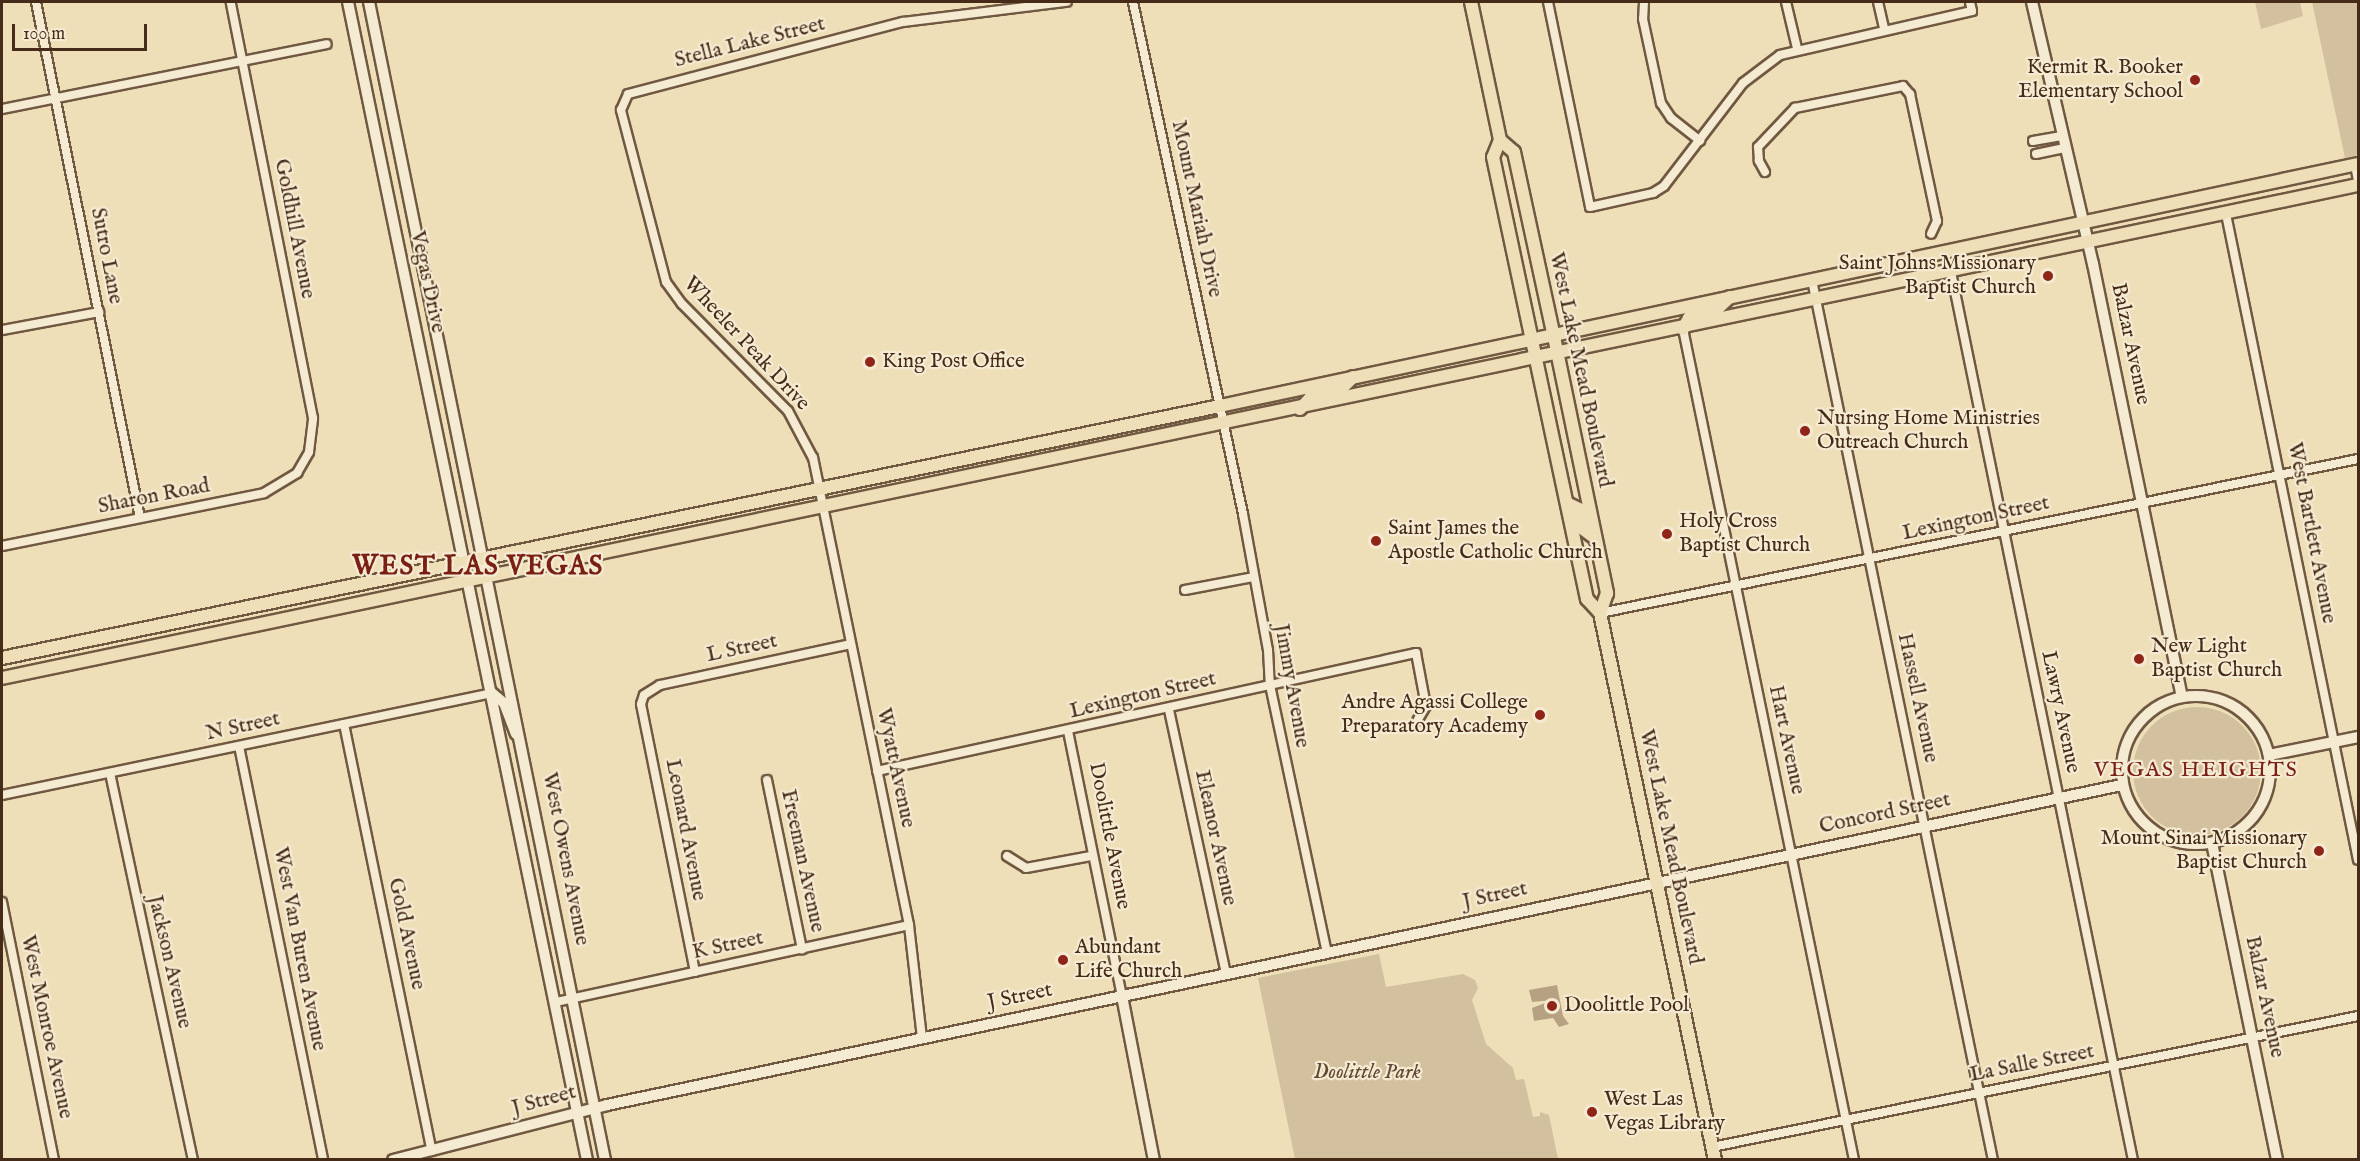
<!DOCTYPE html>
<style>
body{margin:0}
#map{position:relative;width:2360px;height:1161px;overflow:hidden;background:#efdfb9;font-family:"IM FELL English",serif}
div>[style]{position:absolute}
.green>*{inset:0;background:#d2c09e}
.round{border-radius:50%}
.water>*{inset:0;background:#b6a283}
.roads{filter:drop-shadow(2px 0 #705841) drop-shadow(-2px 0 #705841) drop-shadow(0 2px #705841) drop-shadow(0 -2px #705841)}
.street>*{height:8px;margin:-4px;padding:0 4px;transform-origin:4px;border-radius:4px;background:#f5ead2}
.secondary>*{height:10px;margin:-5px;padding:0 5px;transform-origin:5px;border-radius:5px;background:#f5ead2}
.secondary>.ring{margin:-5px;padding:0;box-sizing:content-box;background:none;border:10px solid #f5ead2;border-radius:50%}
.primary>*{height:12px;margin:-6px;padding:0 6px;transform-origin:6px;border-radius:6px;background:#efdfb9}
.dots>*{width:16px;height:16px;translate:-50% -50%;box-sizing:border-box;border:3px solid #f5ead2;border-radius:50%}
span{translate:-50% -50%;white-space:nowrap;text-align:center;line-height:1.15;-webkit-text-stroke:4.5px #f5ead2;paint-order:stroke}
.street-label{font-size:21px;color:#462b19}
.poi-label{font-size:21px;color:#462b19}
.right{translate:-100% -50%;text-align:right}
.left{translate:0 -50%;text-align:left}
.park-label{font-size:21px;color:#624934;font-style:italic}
.neighbourhood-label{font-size:22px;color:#7a1f14;letter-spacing:1.5px}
.district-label{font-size:27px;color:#7a1f14;font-weight:700;letter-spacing:1.5px}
.frame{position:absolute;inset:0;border:3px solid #462b19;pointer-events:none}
.scale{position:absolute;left:12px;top:24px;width:135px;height:27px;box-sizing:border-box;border:3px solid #462b19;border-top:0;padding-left:8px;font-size:18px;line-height:21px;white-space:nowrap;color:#462b19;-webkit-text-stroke:4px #f5ead2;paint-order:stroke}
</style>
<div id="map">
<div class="green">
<i style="clip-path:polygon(2255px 2px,2300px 2px,2303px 16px,2261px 29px)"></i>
<i style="clip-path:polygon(2312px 2px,2358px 2px,2358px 155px,2345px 158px)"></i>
<i class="round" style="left:2133px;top:707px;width:128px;height:128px"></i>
<i style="clip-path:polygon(1379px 954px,1386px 987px,1463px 974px,1475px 980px,1478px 988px,1472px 1000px,1486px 1044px,1513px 1068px,1516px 1080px,1524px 1079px,1533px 1117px,1540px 1116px,1540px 1112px,1549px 1115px,1558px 1159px,1295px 1159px,1258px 978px)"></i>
</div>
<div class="water">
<i style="clip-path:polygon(1557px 985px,1563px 1016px,1569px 1024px,1559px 1027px,1553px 1018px,1534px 1021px,1532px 1008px,1553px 1000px,1532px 1002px,1529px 990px)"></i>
</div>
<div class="roads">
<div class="street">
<i style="left:36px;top:2px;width:526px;rotate:78.6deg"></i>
<i style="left:1133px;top:2px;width:524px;rotate:77.87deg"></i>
<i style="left:1243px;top:514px;width:138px;rotate:79.6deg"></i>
<i style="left:1268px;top:650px;width:35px;rotate:87deg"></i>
<i style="left:1270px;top:685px;width:274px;rotate:78deg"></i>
<i style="left:1548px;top:2px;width:209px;rotate:78.4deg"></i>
<i style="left:1590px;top:207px;width:65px;rotate:-12.5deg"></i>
<i style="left:1653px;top:193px;width:13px;rotate:-32deg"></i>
<i style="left:1664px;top:186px;width:130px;rotate:-52.5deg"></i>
<i style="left:1743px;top:83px;width:46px;rotate:-37.1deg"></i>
<i style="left:1780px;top:55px;width:197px;rotate:-12.9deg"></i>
<i style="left:1972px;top:11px;width:9px;rotate:-103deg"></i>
<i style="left:1644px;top:2px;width:17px;rotate:93deg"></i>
<i style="left:1643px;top:19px;width:86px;rotate:77.9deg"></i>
<i style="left:1661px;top:103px;width:18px;rotate:56deg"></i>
<i style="left:1671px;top:118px;width:37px;rotate:38deg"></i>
<i style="left:1786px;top:2px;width:47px;rotate:76.6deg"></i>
<i style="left:1878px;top:2px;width:28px;rotate:77deg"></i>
<i style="left:2px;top:109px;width:331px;rotate:-11.3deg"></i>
<i style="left:2033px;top:141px;width:29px;rotate:-10deg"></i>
<i style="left:2036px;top:154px;width:29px;rotate:-12deg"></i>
<i style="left:2355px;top:165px;width:16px;rotate:79deg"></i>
<i style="left:1765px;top:172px;width:13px;rotate:-119deg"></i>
<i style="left:1759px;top:161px;width:14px;rotate:-94deg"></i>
<i style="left:1758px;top:147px;width:54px;rotate:-46.5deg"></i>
<i style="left:1795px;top:108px;width:110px;rotate:-11.5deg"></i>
<i style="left:1903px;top:86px;width:11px;rotate:49deg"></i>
<i style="left:1910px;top:94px;width:130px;rotate:78deg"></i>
<i style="left:1937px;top:221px;width:14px;rotate:115deg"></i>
<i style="left:2226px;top:214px;width:659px;rotate:78.45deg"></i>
<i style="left:1951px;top:272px;width:906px;rotate:78.42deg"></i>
<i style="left:1812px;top:280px;width:898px;rotate:78.38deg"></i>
<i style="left:1683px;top:329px;width:848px;rotate:78.37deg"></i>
<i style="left:2px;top:330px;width:99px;rotate:-10.5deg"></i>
<i style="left:2px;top:546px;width:267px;rotate:-11.4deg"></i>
<i style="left:264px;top:493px;width:39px;rotate:-31deg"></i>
<i style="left:297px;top:473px;width:24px;rotate:-60deg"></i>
<i style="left:309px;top:452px;width:34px;rotate:-83deg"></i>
<i style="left:313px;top:418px;width:424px;rotate:-101.2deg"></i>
<i style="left:1185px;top:590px;width:69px;rotate:-10.8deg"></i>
<i style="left:1600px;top:613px;width:773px;rotate:-11.48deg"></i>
<i style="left:1169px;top:710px;width:270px;rotate:77.8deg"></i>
<i style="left:344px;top:724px;width:436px;rotate:78.4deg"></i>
<i style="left:1068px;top:731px;width:270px;rotate:78.5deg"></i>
<i style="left:239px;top:746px;width:422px;rotate:78.5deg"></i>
<i style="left:877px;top:771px;width:552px;rotate:-12.35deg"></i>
<i style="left:1416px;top:653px;width:54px;rotate:79.3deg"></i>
<i style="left:1426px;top:706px;width:17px;rotate:121deg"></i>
<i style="left:110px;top:773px;width:396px;rotate:77.9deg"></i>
<i style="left:767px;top:780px;width:173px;rotate:78.3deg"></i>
<i style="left:2px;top:795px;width:501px;rotate:-11.76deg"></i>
<i style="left:1007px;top:856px;width:22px;rotate:32deg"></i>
<i style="left:1026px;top:868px;width:66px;rotate:-10.5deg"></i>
<i style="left:2px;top:902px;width:263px;rotate:78.6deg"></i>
<i style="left:695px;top:972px;width:273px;rotate:-101.4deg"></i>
<i style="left:641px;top:704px;width:9px;rotate:-72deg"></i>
<i style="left:644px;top:695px;width:19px;rotate:-32deg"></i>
<i style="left:660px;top:685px;width:195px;rotate:-12.1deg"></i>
<i style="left:556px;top:1002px;width:361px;rotate:-12.3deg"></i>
<i style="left:922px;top:1038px;width:114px;rotate:-96.6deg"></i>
<i style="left:909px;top:925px;width:477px;rotate:-101.6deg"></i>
<i style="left:813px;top:458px;width:53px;rotate:-118deg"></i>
<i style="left:788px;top:411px;width:151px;rotate:-134.7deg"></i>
<i style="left:682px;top:304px;width:27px;rotate:-126deg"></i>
<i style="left:666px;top:282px;width:178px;rotate:-104.7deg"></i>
<i style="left:621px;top:110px;width:17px;rotate:-66deg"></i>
<i style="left:628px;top:94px;width:284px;rotate:-14.7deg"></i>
<i style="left:903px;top:22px;width:165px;rotate:-7deg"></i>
<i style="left:1712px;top:1147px;width:659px;rotate:-11.46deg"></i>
</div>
<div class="secondary">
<i style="left:348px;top:2px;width:1182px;rotate:78.34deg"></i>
<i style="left:369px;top:2px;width:1182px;rotate:78.48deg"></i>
<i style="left:2032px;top:2px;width:269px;rotate:76.9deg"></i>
<i style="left:2093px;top:264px;width:441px;rotate:78.4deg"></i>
<i style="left:492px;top:693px;width:16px;rotate:40deg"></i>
<i style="left:504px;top:703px;width:33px;rotate:69deg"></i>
<i class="ring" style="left:2122px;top:696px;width:138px;height:138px"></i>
<i style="left:2269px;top:755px;width:91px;rotate:-11.4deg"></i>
<i style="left:2212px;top:843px;width:324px;rotate:78.4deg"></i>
<i style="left:1122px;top:996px;width:167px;rotate:79deg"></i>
<i style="left:393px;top:1160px;width:221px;rotate:-14.4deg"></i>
<i style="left:607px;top:1105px;width:1548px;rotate:-11.93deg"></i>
</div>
<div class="primary">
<i style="left:1471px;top:2px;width:141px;rotate:78.1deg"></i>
<i style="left:1500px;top:140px;width:18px;rotate:112deg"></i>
<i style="left:1493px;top:157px;width:452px;rotate:78deg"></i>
<i style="left:1587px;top:599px;width:19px;rotate:47deg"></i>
<i style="left:1500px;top:140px;width:18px;rotate:41deg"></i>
<i style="left:1514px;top:152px;width:184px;rotate:77.8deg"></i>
<i style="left:1553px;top:332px;width:267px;rotate:78.3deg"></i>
<i style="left:1607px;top:593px;width:21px;rotate:109deg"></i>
<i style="left:1600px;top:613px;width:559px;rotate:78.13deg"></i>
<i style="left:1683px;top:329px;width:13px;rotate:-61deg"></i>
<i style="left:1689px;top:318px;width:31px;rotate:-19deg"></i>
<i style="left:1718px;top:308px;width:16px;rotate:-43deg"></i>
<i style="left:1300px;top:409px;width:16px;rotate:-47deg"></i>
<i style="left:1311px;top:397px;width:31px;rotate:-15deg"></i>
<i style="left:1341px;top:389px;width:17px;rotate:-45deg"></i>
<i style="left:1567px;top:503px;width:13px;rotate:27deg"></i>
<i style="left:1579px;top:509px;width:20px;rotate:79deg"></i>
<i style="left:1583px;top:529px;width:15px;rotate:37deg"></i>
<i style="left:2px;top:658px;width:1244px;rotate:-11.69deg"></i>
<i style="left:1220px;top:406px;width:1163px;rotate:-12.01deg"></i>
<i style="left:2px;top:678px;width:2407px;rotate:-11.82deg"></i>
</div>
</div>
<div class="dots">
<i style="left:2195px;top:80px;background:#8f2418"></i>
<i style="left:2048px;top:276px;background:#8f2418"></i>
<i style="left:870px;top:362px;background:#8f2418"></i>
<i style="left:1805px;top:431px;background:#8f2418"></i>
<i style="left:1667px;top:534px;background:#8f2418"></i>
<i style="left:1376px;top:541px;background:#8f2418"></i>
<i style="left:2139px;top:659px;background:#8f2418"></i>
<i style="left:1540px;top:715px;background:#8f2418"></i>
<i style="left:2319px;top:851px;background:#8f2418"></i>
<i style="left:1063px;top:960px;background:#8f2418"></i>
<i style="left:1552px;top:1006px;background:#8f2418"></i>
<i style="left:1592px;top:1112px;background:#8f2418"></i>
</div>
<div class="street-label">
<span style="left:750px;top:43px;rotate:-14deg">Stella Lake Street</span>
<span style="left:1196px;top:209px;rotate:78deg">Mount Mariah Drive</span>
<span style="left:294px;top:229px;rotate:79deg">Goldhill Avenue</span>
<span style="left:106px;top:256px;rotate:79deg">Sutro Lane</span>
<span style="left:427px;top:282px;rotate:78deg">Vegas Drive</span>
<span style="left:746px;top:344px;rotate:47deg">Wheeler Peak Drive</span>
<span style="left:2130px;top:344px;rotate:78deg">Balzar Avenue</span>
<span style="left:1580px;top:370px;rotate:78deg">West Lake Mead Boulevard</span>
<span style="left:154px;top:497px;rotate:-11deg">Sharon Road</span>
<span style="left:1976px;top:519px;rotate:-12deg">Lexington Street</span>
<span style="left:2311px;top:533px;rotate:79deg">West Bartlett Avenue</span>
<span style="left:742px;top:649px;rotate:-12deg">L Street</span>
<span style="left:1291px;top:686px;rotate:80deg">Jimmy Avenue</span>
<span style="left:1143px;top:696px;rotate:-13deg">Lexington Street</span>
<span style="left:1917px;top:698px;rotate:78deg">Hassell Avenue</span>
<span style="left:2060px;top:712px;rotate:78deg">Lawry Avenue</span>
<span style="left:243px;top:727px;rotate:-12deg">N Street</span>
<span style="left:1786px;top:740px;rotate:78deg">Hart Avenue</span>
<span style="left:895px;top:768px;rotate:78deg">Wyatt Avenue</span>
<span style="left:1885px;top:814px;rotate:-12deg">Concord Street</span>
<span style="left:685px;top:830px;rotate:79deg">Leonard Avenue</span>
<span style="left:1109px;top:836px;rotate:79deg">Doolittle Avenue</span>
<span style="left:1215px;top:838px;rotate:78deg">Eleanor Avenue</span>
<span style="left:1670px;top:847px;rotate:78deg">West Lake Mead Boulevard</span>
<span style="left:565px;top:859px;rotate:79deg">West Owens Avenue</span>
<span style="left:802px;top:861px;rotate:78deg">Freeman Avenue</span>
<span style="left:1495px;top:896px;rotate:-12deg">J Street</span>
<span style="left:406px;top:934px;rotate:78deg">Gold Avenue</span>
<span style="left:728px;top:946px;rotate:-12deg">K Street</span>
<span style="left:299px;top:949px;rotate:79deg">West Van Buren Avenue</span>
<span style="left:169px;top:962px;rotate:77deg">Jackson Avenue</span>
<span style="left:1020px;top:997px;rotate:-12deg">J Street</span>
<span style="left:2264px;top:997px;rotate:78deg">Balzar Avenue</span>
<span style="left:46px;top:1027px;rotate:78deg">West Monroe Avenue</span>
<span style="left:2032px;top:1064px;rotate:-11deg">La Salle Street</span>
<span style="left:544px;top:1101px;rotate:-15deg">J Street</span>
</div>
<div class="poi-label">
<span class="right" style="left:2183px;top:80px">Kermit R. Booker<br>Elementary School</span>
<span class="right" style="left:2036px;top:276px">Saint Johns Missionary<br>Baptist Church</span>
<span class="left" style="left:882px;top:362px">King Post Office</span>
<span class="left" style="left:1817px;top:431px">Nursing Home Ministries<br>Outreach Church</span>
<span class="left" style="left:1679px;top:534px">Holy Cross<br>Baptist Church</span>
<span class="left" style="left:1388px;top:541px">Saint James the<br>Apostle Catholic Church</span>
<span class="left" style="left:2151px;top:659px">New Light<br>Baptist Church</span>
<span class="right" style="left:1528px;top:715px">Andre Agassi College<br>Preparatory Academy</span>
<span class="right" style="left:2307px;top:851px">Mount Sinai Missionary<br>Baptist Church</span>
<span class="left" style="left:1075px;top:960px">Abundant<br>Life Church</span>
<span class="left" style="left:1564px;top:1006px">Doolittle Pool</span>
<span class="left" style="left:1604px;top:1112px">West Las<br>Vegas Library</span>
</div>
<div class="park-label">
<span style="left:1367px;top:1073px">Doolittle Park</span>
</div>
<div class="neighbourhood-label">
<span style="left:2196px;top:771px">VEGAS HEIGHTS</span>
</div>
<div class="district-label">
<span style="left:478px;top:568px">WEST LAS VEGAS</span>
</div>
<div class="frame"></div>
<div class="scale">100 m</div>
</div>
